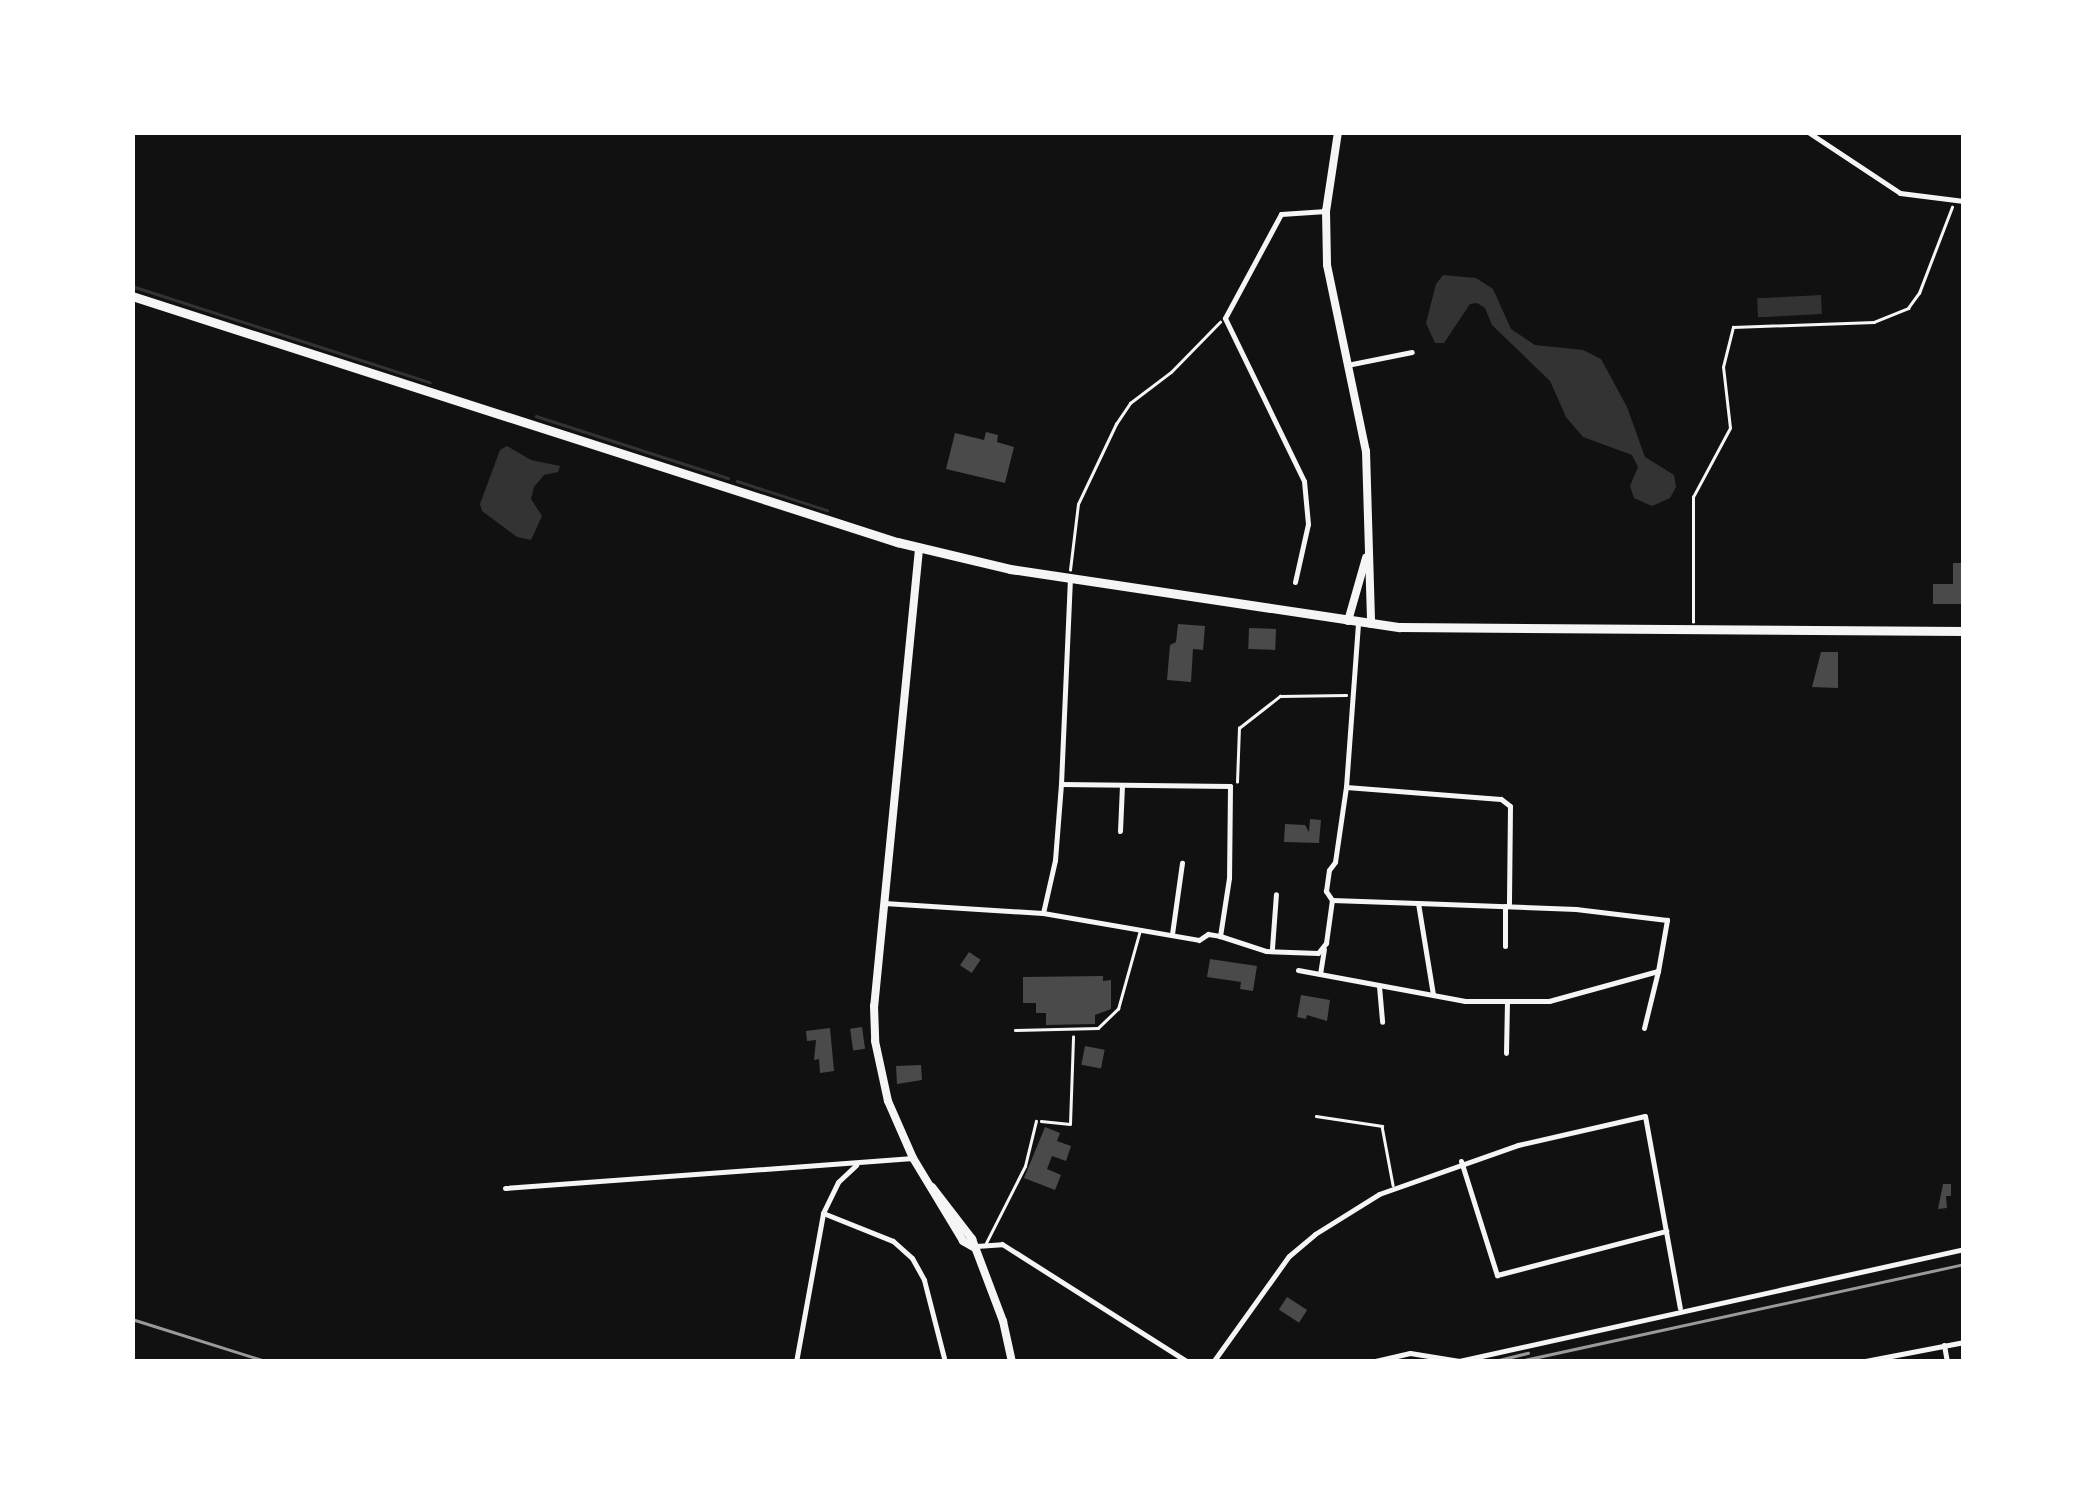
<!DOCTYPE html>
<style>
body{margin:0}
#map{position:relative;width:2096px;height:1494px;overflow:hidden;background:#111;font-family:"Alegreya Sans",sans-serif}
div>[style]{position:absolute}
.water>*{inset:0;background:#333;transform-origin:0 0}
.stream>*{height:2.5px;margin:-1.25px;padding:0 1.25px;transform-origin:1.25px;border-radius:1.25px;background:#333}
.building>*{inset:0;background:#4a4a4a;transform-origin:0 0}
.path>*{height:2.5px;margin:-1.25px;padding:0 1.25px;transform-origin:1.25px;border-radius:1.25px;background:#f5f5f5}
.service>*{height:2.5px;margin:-1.25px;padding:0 1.25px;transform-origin:1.25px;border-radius:1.25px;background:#f5f5f5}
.minor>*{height:5px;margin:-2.5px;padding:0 2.5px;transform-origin:2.5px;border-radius:2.5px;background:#f5f5f5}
.secondary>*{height:8px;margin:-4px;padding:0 4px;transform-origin:4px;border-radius:4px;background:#f5f5f5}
.primary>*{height:9px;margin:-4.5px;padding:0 4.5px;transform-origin:4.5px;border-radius:4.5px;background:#f5f5f5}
.rail>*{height:2.5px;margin:-1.25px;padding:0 1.25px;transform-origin:1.25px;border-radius:1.25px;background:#9a9a9a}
span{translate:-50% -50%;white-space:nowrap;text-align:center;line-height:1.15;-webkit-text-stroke:8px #fff;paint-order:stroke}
.frame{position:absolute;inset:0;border:135px solid #fff;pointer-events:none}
</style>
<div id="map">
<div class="water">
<i style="clip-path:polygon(1443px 275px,1476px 278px,1493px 289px,1511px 329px,1535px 345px,1583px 350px,1601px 359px,1627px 407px,1645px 457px,1674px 475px,1676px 487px,1670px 498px,1652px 506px,1634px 498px,1630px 486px,1638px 467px,1632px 455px,1583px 437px,1566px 417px,1550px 381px,1492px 325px,1485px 308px,1477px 303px,1470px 304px,1444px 343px,1435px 343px,1426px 323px,1436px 284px)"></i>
<i style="left:1821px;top:295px;width:19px;height:64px;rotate:87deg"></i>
<i style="clip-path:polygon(507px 446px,531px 460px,560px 466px,558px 472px,544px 475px,534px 487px,531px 499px,542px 516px,531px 540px,517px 537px,482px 511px,480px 504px,500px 450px)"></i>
</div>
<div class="stream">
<i style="left:132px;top:286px;width:313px;rotate:17.9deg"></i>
<i style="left:536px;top:416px;width:202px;rotate:17.9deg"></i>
<i style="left:737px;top:481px;width:95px;rotate:17.9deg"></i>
</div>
<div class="building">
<i style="clip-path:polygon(986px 432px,998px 435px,997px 442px,1014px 447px,1005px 483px,946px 469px,955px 433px,984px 440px)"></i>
<i style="clip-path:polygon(1953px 563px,1964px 563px,1964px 604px,1933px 604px,1933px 584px,1953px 584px)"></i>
<i style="clip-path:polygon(1178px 624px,1205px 626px,1203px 650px,1193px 649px,1191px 682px,1167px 680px,1170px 645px,1176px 642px)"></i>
<i style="left:1249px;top:628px;width:27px;height:21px;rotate:2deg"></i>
<i style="clip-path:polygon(1821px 652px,1838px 652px,1838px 688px,1812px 687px)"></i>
<i style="clip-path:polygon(1310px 819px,1321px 820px,1319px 843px,1284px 842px,1285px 824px,1305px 825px,1309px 832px)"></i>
<i style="left:969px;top:952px;width:14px;height:16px;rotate:34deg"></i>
<i style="clip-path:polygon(1210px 959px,1257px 966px,1253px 991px,1240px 989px,1241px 982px,1207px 977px)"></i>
<i style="clip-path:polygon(1103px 976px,1103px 981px,1111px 980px,1111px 1009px,1095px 1015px,1095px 1024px,1046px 1025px,1046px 1013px,1036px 1013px,1036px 1003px,1023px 1003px,1023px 977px)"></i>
<i style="clip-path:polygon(1301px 995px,1330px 1000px,1327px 1021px,1307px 1015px,1306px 1019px,1297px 1017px)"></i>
<i style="left:862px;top:1027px;width:22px;height:12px;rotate:82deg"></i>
<i style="clip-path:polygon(830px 1028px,834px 1071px,820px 1073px,819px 1059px,814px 1060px,816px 1040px,807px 1041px,806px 1031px)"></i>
<i style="left:1085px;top:1046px;width:20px;height:19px;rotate:11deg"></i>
<i style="clip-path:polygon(921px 1065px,922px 1080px,897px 1084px,896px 1066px)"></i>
<i style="clip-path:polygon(1045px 1127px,1060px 1133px,1057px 1141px,1071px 1146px,1066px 1161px,1052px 1156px,1047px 1169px,1061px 1175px,1055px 1190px,1024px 1178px)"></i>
<i style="clip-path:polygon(1943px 1184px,1951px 1184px,1951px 1196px,1946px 1196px,1947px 1208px,1938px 1209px)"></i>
<i style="left:1287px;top:1297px;width:24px;height:15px;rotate:33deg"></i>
</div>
<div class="path">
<i style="left:1070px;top:570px;width:66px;rotate:-83.1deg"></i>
<i style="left:1078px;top:504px;width:89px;rotate:-64.6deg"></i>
<i style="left:1116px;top:424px;width:25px;rotate:-56deg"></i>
<i style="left:1130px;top:403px;width:51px;rotate:-37.1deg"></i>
<i style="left:1171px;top:372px;width:70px;rotate:-45.6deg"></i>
<i style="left:1693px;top:622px;width:125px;rotate:-90deg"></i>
<i style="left:1693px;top:497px;width:78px;rotate:-61.8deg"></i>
<i style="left:1730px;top:428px;width:61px;rotate:-96.5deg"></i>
<i style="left:1723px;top:367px;width:41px;rotate:-76deg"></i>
<i style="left:1733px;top:327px;width:141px;rotate:-2deg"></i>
<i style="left:1874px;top:322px;width:37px;rotate:-22deg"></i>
<i style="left:1908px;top:308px;width:19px;rotate:-54deg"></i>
<i style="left:1919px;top:293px;width:92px;rotate:-69deg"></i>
<i style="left:1237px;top:782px;width:54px;rotate:-87.9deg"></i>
<i style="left:1239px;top:728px;width:52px;rotate:-38deg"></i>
<i style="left:1280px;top:696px;width:66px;rotate:-0.9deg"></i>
<i style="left:1041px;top:1121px;width:29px;rotate:6deg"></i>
<i style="left:1070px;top:1124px;width:87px;rotate:-88deg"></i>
</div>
<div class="service">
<i style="left:1015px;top:1030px;width:83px;rotate:-1.4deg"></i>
<i style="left:1098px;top:1028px;width:28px;rotate:-44deg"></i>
<i style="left:1118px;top:1009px;width:82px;rotate:-74.4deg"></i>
<i style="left:1316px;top:1116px;width:67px;rotate:8.6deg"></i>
<i style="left:1382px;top:1126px;width:60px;rotate:79.4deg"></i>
<i style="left:986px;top:1243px;width:86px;rotate:-63.1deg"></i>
<i style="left:1025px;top:1166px;width:46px;rotate:-76.3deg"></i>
</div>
<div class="minor">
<i style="left:1808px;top:132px;width:110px;rotate:33.5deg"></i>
<i style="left:1900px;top:193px;width:64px;rotate:7.1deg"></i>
<i style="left:1347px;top:365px;width:66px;rotate:-11.3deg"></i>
<i style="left:1295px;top:582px;width:59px;rotate:-77.4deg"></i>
<i style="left:1308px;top:524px;width:43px;rotate:-95.3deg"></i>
<i style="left:1304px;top:481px;width:181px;rotate:-115.9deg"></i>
<i style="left:1225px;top:318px;width:118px;rotate:-61.7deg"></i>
<i style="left:1281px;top:214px;width:45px;rotate:-3.8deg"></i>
<i style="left:1061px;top:784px;width:169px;rotate:0.7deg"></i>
<i style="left:1230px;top:786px;width:92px;rotate:90.6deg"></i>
<i style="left:1229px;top:878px;width:59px;rotate:98.8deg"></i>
<i style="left:1346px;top:787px;width:155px;rotate:4.4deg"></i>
<i style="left:1501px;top:799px;width:11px;rotate:38deg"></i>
<i style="left:1510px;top:806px;width:99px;rotate:90.6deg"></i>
<i style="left:1120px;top:831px;width:46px;rotate:-87.5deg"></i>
<i style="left:1332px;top:900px;width:86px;rotate:2deg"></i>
<i style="left:884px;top:903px;width:159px;rotate:3.6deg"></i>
<i style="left:1043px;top:913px;width:158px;rotate:9.8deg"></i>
<i style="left:1199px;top:940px;width:11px;rotate:-34deg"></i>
<i style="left:1208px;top:934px;width:12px;rotate:9deg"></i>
<i style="left:1220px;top:936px;width:48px;rotate:18.1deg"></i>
<i style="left:1266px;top:951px;width:52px;rotate:2.2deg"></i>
<i style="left:1318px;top:953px;width:13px;rotate:-51deg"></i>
<i style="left:1326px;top:943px;width:43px;rotate:-82.1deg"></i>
<i style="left:1332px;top:900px;width:11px;rotate:-124deg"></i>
<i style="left:1326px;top:891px;width:21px;rotate:-82deg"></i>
<i style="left:1329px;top:870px;width:10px;rotate:-53deg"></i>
<i style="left:1335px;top:862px;width:76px;rotate:-81.7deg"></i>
<i style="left:1346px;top:787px;width:165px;rotate:-85.8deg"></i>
<i style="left:1505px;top:906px;width:40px;rotate:90deg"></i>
<i style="left:1043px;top:913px;width:54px;rotate:-77.2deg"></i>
<i style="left:1055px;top:860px;width:76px;rotate:-85.5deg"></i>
<i style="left:1061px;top:784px;width:205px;rotate:-87.5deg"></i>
<i style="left:1172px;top:934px;width:72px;rotate:-82deg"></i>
<i style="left:1272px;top:948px;width:54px;rotate:-85.8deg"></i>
<i style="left:1298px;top:970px;width:170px;rotate:10.5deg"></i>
<i style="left:1465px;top:1001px;width:84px"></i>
<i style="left:1549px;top:1001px;width:113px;rotate:-15.4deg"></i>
<i style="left:1658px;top:971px;width:52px;rotate:-80deg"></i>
<i style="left:1667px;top:920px;width:92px;rotate:-173.1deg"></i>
<i style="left:1576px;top:909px;width:158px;rotate:-177.8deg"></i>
<i style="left:1418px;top:903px;width:93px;rotate:80.7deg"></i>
<i style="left:1320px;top:974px;width:25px;rotate:-81deg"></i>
<i style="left:1379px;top:986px;width:36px;rotate:85deg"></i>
<i style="left:1644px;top:1028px;width:59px;rotate:-76.2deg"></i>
<i style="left:1506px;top:1053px;width:50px;rotate:-88.9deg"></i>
<i style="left:1461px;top:1161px;width:120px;rotate:72.5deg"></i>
<i style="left:1497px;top:1275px;width:175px;rotate:-14.6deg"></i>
<i style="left:505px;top:1188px;width:409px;rotate:-4.2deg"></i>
<i style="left:823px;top:1213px;width:75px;rotate:21.8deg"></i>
<i style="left:893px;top:1241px;width:25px;rotate:42deg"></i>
<i style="left:912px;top:1258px;width:25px;rotate:61deg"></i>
<i style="left:924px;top:1280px;width:85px;rotate:75.6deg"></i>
<i style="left:976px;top:1246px;width:26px;rotate:-4deg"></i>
<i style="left:1002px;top:1244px;width:220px;rotate:32.4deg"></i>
<i style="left:1944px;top:1345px;width:17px;rotate:80deg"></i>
<i style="left:796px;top:1362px;width:151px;rotate:-79.7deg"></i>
<i style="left:823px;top:1213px;width:34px;rotate:-64deg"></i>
<i style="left:838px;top:1182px;width:25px;rotate:-43deg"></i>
<i style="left:1213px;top:1362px;width:130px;rotate:-54.4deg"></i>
<i style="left:1289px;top:1256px;width:34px;rotate:-40deg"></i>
<i style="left:1315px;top:1234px;width:75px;rotate:-32deg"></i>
<i style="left:1379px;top:1194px;width:147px;rotate:-19.4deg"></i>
<i style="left:1518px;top:1145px;width:130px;rotate:-12.9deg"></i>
<i style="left:1645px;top:1116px;width:195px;rotate:79.7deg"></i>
<i style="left:1371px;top:1362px;width:40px;rotate:-13deg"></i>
<i style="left:1410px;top:1353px;width:50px;rotate:9.3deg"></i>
<i style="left:1459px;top:1361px;width:517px;rotate:-12.5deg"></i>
<i style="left:1860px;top:1362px;width:106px;rotate:-10.9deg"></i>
</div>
<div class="secondary">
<i style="left:1338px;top:132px;width:80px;rotate:98.6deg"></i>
<i style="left:1326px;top:211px;width:54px;rotate:88.9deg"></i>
<i style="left:1327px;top:265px;width:190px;rotate:78.2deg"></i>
<i style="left:1366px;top:451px;width:173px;rotate:88.3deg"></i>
<i style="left:919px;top:549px;width:459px;rotate:95.6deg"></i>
<i style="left:874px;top:1006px;width:35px;rotate:88deg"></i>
<i style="left:875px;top:1041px;width:61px;rotate:77.8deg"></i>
<i style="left:888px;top:1101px;width:62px;rotate:66.3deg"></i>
<i style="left:913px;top:1158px;width:97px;rotate:58.9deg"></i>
<i style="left:963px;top:1241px;width:12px;rotate:31deg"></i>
<i style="left:1348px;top:621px;width:66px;rotate:-74.1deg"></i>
<i style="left:932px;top:1187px;width:66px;rotate:52.4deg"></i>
<i style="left:972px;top:1239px;width:88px;rotate:69.3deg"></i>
<i style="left:1003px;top:1321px;width:42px;rotate:77.6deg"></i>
</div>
<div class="primary">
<i style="left:132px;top:296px;width:804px;rotate:17.83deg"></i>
<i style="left:897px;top:542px;width:116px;rotate:13.4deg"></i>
<i style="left:1010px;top:569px;width:394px;rotate:8.5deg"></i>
<i style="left:1400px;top:627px;width:564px;rotate:0.41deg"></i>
</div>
<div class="rail">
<i style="left:132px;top:1319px;width:143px;rotate:17.5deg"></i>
<i style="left:1491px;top:1362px;width:38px;rotate:-14deg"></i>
<i style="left:1515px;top:1362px;width:460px;rotate:-12.3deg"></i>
</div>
<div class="frame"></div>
</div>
